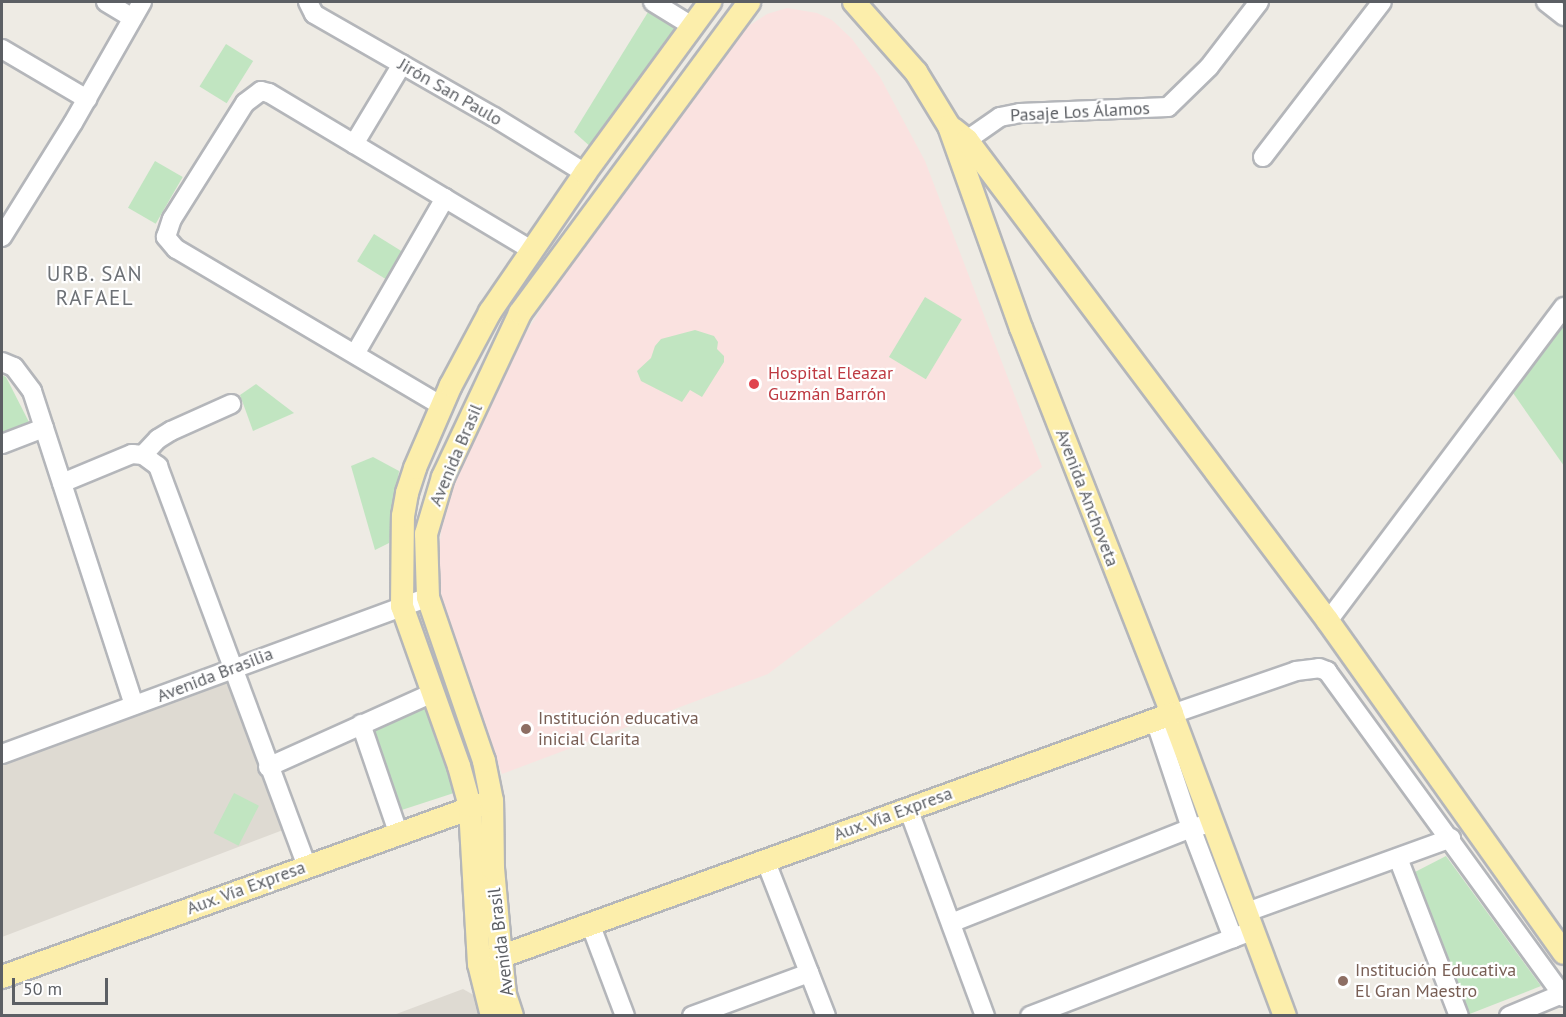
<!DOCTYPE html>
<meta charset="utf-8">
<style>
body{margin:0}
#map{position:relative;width:1566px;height:1017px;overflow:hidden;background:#eeebe4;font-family:"PT Sans",sans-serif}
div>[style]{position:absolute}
.education>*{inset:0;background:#dedad2}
.medical>*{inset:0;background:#fae2e0}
.green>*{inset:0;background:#c1e5c1;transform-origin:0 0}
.roads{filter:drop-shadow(2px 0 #b4b6ba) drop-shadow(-2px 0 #b4b6ba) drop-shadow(0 2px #b4b6ba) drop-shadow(0 -2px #b4b6ba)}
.minor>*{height:18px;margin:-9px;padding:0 9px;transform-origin:9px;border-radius:9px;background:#fff}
.major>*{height:22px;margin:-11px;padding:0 11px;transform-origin:11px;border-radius:11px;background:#fceeab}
.dots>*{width:16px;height:16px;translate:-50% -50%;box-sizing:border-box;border:3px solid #fff;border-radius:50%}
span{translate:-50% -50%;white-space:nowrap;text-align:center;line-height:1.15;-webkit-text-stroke:4.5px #fff;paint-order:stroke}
.street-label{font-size:18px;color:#5c5f64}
.health-label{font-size:18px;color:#be3a42}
.left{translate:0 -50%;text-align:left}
.education-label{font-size:18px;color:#785e54}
.quarter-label{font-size:21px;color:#6d7176;letter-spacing:1.5px}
.frame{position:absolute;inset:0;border:3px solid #5c5f64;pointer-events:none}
.scale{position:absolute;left:12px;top:978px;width:96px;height:27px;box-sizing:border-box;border:3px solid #5c5f64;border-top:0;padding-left:8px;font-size:18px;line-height:21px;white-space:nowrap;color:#5c5f64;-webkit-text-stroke:4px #fff;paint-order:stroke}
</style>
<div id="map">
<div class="education">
<i style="clip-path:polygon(227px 679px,283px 830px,2px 937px,2px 764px)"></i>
<i style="clip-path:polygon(463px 989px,479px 998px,486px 1016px,391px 1016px)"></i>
</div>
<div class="medical">
<i style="clip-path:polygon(787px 8px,817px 13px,832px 20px,852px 39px,880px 77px,925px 161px,1042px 467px,768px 674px,502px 774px,444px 617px,437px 563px,442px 525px,455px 476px,478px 423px,519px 344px,569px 264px,747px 27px,767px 14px)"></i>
</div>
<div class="green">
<i style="clip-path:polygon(653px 4px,680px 23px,592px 148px,574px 132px)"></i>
<i style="left:226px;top:44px;width:32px;height:50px;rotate:32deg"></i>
<i style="left:155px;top:161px;width:32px;height:54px;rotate:30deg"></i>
<i style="left:374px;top:234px;width:36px;height:32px;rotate:32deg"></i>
<i style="left:925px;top:297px;width:43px;height:70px;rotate:31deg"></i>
<i style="clip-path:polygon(1564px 325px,1564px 466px,1513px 393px)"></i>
<i style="clip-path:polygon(695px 330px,714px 336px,718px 342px,717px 349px,724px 356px,724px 362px,702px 397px,690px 390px,682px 402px,641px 381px,637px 371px,651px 358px,655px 346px,661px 339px)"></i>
<i style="clip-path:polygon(2px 375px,6px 377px,32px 428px,2px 438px)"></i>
<i style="clip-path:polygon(256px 384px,294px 413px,253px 431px,240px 395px)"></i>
<i style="clip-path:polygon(373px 457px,399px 471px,389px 543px,375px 550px,351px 466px)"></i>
<i style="left:429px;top:698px;width:98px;height:67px;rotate:72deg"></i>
<i style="left:234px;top:793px;width:28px;height:45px;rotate:27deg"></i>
<i style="clip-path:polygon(1446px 856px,1541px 986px,1467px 1015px,1415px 872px)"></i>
</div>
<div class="roads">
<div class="minor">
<i style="left:106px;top:2px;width:31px;rotate:31deg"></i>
<i style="left:308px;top:2px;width:13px;rotate:63deg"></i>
<i style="left:314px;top:14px;width:207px;rotate:29.8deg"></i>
<i style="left:494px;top:117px;width:107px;rotate:31.6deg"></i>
<i style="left:653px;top:2px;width:46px;rotate:31.6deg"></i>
<i style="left:1546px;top:2px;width:23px;rotate:38deg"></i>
<i style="left:2px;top:49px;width:99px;rotate:30.5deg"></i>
<i style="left:967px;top:140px;width:40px;rotate:-34.9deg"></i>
<i style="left:1000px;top:117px;width:20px;rotate:-11deg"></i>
<i style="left:1020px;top:113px;width:148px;rotate:-2.3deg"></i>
<i style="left:1168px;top:107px;width:57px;rotate:-44.3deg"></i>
<i style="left:1209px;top:67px;width:82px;rotate:-52.4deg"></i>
<i style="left:354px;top:144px;width:93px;rotate:-59deg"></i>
<i style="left:1263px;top:157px;width:195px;rotate:-52.5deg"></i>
<i style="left:2px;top:237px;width:134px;rotate:-58.1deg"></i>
<i style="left:73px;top:123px;width:139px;rotate:-60.3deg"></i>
<i style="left:355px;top:354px;width:180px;rotate:-60deg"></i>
<i style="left:2px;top:362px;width:13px;rotate:23deg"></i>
<i style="left:14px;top:367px;width:30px;rotate:53deg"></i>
<i style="left:32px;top:391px;width:330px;rotate:72deg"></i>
<i style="left:442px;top:406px;width:309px;rotate:-149.4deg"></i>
<i style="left:176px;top:249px;width:16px;rotate:-130deg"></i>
<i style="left:166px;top:237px;width:19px;rotate:-72deg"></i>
<i style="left:172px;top:219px;width:137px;rotate:-57.8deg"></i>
<i style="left:245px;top:103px;width:20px;rotate:-37deg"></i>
<i style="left:261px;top:91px;width:8px;rotate:14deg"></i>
<i style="left:269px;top:93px;width:305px;rotate:30.9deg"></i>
<i style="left:2px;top:444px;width:45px;rotate:-20.9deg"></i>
<i style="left:143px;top:455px;width:22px;rotate:-47deg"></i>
<i style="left:158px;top:439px;width:15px;rotate:-32deg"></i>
<i style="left:171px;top:431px;width:66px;rotate:-24.2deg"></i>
<i style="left:62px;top:483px;width:76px;rotate:-22.5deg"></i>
<i style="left:132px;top:454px;width:11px;rotate:5deg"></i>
<i style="left:143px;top:455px;width:19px;rotate:36deg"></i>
<i style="left:158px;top:466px;width:427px;rotate:69.6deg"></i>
<i style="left:1328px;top:621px;width:393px;rotate:-53.1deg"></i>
<i style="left:1172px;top:714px;width:131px;rotate:-19.1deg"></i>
<i style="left:1296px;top:671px;width:23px;rotate:-7deg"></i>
<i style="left:1319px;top:668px;width:9px;rotate:21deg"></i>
<i style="left:1327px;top:671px;width:403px;rotate:54deg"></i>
<i style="left:1155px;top:720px;width:114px;rotate:71.6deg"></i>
<i style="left:1191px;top:828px;width:118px;rotate:69.1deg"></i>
<i style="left:361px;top:724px;width:114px;rotate:71.1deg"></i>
<i style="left:2px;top:754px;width:454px;rotate:-20.2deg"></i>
<i style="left:268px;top:767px;width:181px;rotate:-24.2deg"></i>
<i style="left:908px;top:808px;width:222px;rotate:69.7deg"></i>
<i style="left:1398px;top:858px;width:169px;rotate:68.9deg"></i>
<i style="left:766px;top:862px;width:165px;rotate:68.7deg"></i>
<i style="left:1247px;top:912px;width:217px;rotate:-19.9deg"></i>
<i style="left:951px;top:923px;width:258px;rotate:-21.6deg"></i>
<i style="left:1191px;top:828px;width:22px;rotate:-13deg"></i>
<i style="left:591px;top:926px;width:96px;rotate:69.3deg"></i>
<i style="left:692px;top:1016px;width:125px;rotate:-20.2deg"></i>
<i style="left:1030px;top:1016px;width:240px;rotate:-21deg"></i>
<i style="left:1509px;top:1016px;width:57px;rotate:-22.5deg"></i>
</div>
<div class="major">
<i style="left:854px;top:2px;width:94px;rotate:48.5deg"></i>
<i style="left:916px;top:72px;width:63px;rotate:58.6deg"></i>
<i style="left:949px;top:126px;width:214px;rotate:70.4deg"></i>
<i style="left:1021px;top:328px;width:414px;rotate:68.6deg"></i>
<i style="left:1172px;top:714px;width:322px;rotate:69.5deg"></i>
<i style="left:953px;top:129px;width:18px;rotate:38deg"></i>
<i style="left:967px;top:140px;width:601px;rotate:53.11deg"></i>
<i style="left:1328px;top:621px;width:407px;rotate:54.6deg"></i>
<i style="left:486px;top:962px;width:729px;rotate:-19.88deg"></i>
<i style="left:2px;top:977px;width:510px;rotate:-19.82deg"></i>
<i style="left:492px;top:1016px;width:54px;rotate:-104deg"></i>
<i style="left:479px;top:964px;width:158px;rotate:-93.3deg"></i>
<i style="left:470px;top:806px;width:41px;rotate:-105.4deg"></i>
<i style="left:459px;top:766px;width:170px;rotate:-109.6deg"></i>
<i style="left:402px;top:606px;width:90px;rotate:-89.4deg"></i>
<i style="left:403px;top:516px;width:23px;rotate:-80deg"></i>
<i style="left:407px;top:493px;width:26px;rotate:-72deg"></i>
<i style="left:415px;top:468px;width:90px;rotate:-66.6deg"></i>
<i style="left:451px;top:385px;width:83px;rotate:-61.9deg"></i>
<i style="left:490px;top:312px;width:168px;rotate:-55.6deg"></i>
<i style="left:585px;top:173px;width:212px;rotate:-53.8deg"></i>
<i style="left:512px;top:1016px;width:23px;rotate:-108deg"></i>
<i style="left:505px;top:994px;width:36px;rotate:-96deg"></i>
<i style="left:501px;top:958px;width:89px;rotate:-95.1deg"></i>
<i style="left:493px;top:869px;width:68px;rotate:-90.8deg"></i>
<i style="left:492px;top:801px;width:41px;rotate:-101.3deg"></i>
<i style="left:484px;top:761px;width:173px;rotate:-108.9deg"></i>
<i style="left:428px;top:597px;width:63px;rotate:-91.8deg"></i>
<i style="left:426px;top:534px;width:59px;rotate:-73.4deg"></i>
<i style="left:443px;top:477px;width:181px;rotate:-64.8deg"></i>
<i style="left:520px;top:313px;width:386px;rotate:-53.6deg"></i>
</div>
</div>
<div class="dots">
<i style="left:754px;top:384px;background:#e0444e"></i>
<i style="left:526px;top:729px;background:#8d6e63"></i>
<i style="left:1343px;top:981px;background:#8d6e63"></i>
</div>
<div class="street-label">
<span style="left:450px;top:92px;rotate:30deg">Jirón San Paulo</span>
<span style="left:1080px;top:112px;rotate:-3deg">Pasaje Los Álamos</span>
<span style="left:456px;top:455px;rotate:-67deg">Avenida Brasil</span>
<span style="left:1087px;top:498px;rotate:69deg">Avenida Anchoveta</span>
<span style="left:215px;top:675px;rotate:-21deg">Avenida Brasilia</span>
<span style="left:893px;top:814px;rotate:-20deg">Aux. Vía Expresa</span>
<span style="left:246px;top:888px;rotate:-20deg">Aux. Vía Expresa</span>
<span style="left:501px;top:942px;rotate:-97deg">Avenida Brasil</span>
</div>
<div class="health-label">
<span class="left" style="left:768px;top:384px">Hospital Eleazar<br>Guzmán Barrón</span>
</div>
<div class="education-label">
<span class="left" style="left:538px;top:729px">Institución educativa<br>inicial Clarita</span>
<span class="left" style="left:1355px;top:981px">Institución Educativa<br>El Gran Maestro</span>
</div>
<div class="quarter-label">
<span style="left:95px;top:286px">URB. SAN<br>RAFAEL</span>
</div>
<div class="frame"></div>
<div class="scale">50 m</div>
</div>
